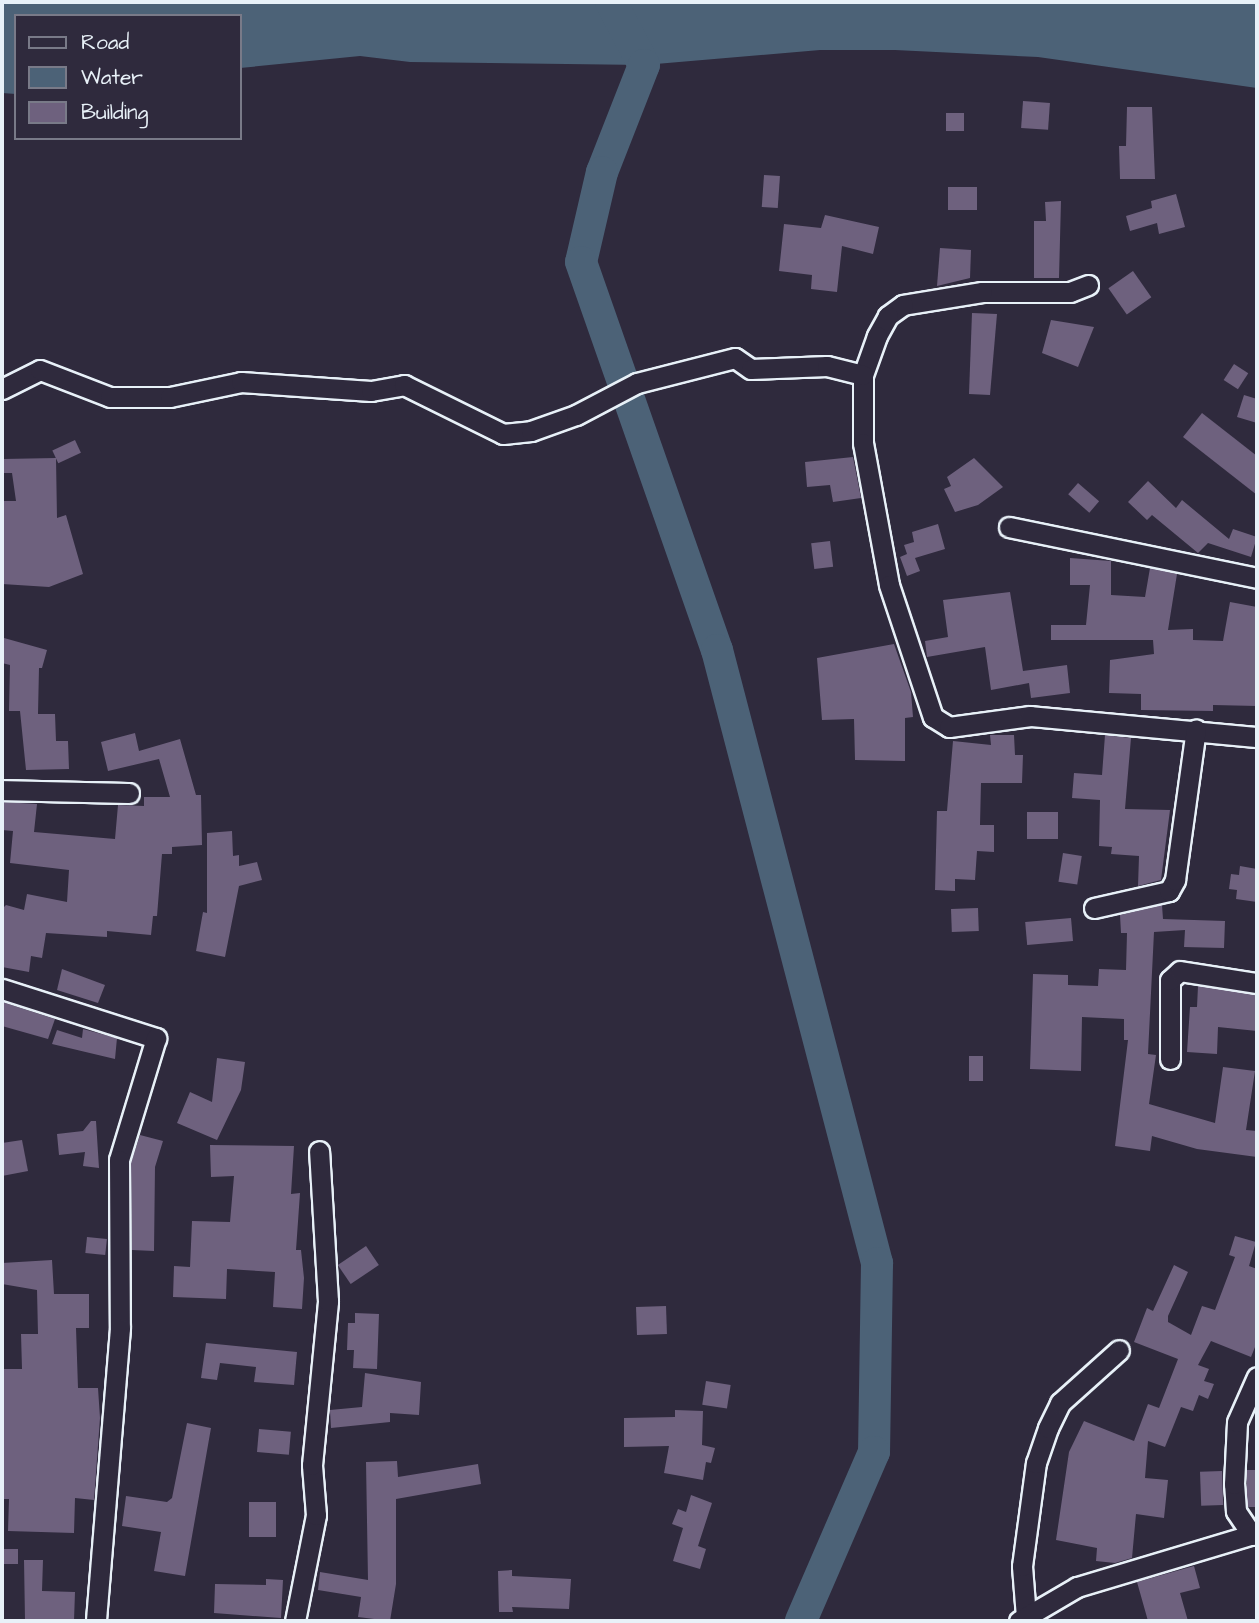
<!DOCTYPE html>
<style>
body{margin:0}
#map{position:relative;width:1259px;height:1623px;overflow:hidden;background:#2f2a3d;font-family:"Architects Daughter",sans-serif}
div>[style]{position:absolute}
.water>*{inset:0;background:#4c6277}
.river>*{height:32px;margin:-16px;padding:0 16px;transform-origin:16px;border-radius:16px;background:#4c6277}
.building>*{inset:0;background:#6e617e;transform-origin:0 0}
.roads{filter:drop-shadow(2px 0 #e8f1f8) drop-shadow(-2px 0 #e8f1f8) drop-shadow(0 2px #e8f1f8) drop-shadow(0 -2px #e8f1f8)}
.street>*{height:19px;margin:-9.5px;padding:0 9.5px;transform-origin:9.5px;border-radius:9.5px;background:#2f2a3d}
span{translate:-50% -50%;white-space:nowrap;text-align:center;line-height:1.15;-webkit-text-stroke:6px #2f2a3d;paint-order:stroke}
.frame{position:absolute;inset:0;border:4px solid #e8f1f8;pointer-events:none}
.legend{position:absolute;left:14px;top:14px;width:228px;height:126px;box-sizing:border-box;background:#2f2a3d;border:2px solid #797a88;margin:0;padding:9px 12px;list-style:none;font-size:21px;color:#e8f1f8}
.legend li{display:flex;align-items:center;gap:14px;height:35px}
.legend b{width:35px;border:2px solid #797a88}
</style>
<div id="map">
<div class="water">
<i style="clip-path:polygon(2px 2px,1257px 2px,1257px 88px,1038px 57px,895px 50px,820px 50px,644px 65px,410px 62px,360px 56px,240px 68px,240px 16px,16px 16px,16px 94px,2px 93px)"></i>
</div>
<div class="river">
<i style="left:611px;top:2px;width:71px;rotate:62.4deg"></i>
<i style="left:644px;top:65px;width:115px;rotate:111.4deg"></i>
<i style="left:602px;top:172px;width:92px;rotate:103.1deg"></i>
<i style="left:581px;top:262px;width:411px;rotate:70.7deg"></i>
<i style="left:717px;top:650px;width:634px;rotate:75.37deg"></i>
<i style="left:877px;top:1263px;width:189px;rotate:90.9deg"></i>
<i style="left:874px;top:1452px;width:184px;rotate:113.4deg"></i>
</div>
<div class="building">
<i style="left:1023px;top:101px;width:27px;height:27px;rotate:4deg"></i>
<i style="clip-path:polygon(1127px 107px,1152px 107px,1155px 179px,1120px 179px,1119px 146px,1126px 146px)"></i>
<i style="left:946px;top:113px;width:18px;height:18px"></i>
<i style="left:764px;top:175px;width:16px;height:32px;rotate:4deg"></i>
<i style="left:948px;top:187px;width:29px;height:23px"></i>
<i style="clip-path:polygon(1176px 194px,1185px 227px,1159px 234px,1157px 223px,1130px 231px,1126px 216px,1152px 208px,1151px 201px)"></i>
<i style="clip-path:polygon(1061px 201px,1059px 278px,1034px 278px,1034px 221px,1046px 221px,1045px 202px)"></i>
<i style="clip-path:polygon(825px 215px,879px 227px,873px 254px,842px 246px,837px 292px,811px 289px,812px 275px,779px 271px,784px 224px,821px 228px)"></i>
<i style="clip-path:polygon(940px 248px,971px 250px,970px 278px,937px 286px)"></i>
<i style="left:1133px;top:271px;width:32px;height:30px;rotate:55deg"></i>
<i style="clip-path:polygon(972px 313px,997px 314px,990px 395px,969px 394px)"></i>
<i style="clip-path:polygon(1051px 320px,1094px 327px,1078px 367px,1042px 353px)"></i>
<i style="left:1234px;top:364px;width:17px;height:19px;rotate:33deg"></i>
<i style="clip-path:polygon(1244px 395px,1257px 399px,1257px 423px,1237px 417px)"></i>
<i style="clip-path:polygon(1202px 413px,1257px 456px,1257px 495px,1183px 437px)"></i>
<i style="left:75px;top:440px;width:14px;height:25px;rotate:65deg"></i>
<i style="clip-path:polygon(853px 457px,861px 498px,833px 502px,830px 485px,807px 487px,805px 462px)"></i>
<i style="clip-path:polygon(56px 458px,57px 518px,66px 515px,83px 574px,49px 587px,2px 584px,2px 501px,16px 501px,12px 473px,4px 473px,3px 459px)"></i>
<i style="clip-path:polygon(974px 458px,1003px 487px,978px 505px,955px 512px,944px 489px,951px 486px,947px 477px)"></i>
<i style="clip-path:polygon(1148px 481px,1176px 508px,1182px 500px,1229px 539px,1233px 529px,1257px 537px,1251px 557px,1208px 543px,1198px 553px,1152px 515px,1147px 520px,1128px 502px)"></i>
<i style="left:1078px;top:483px;width:28px;height:15px;rotate:41deg"></i>
<i style="clip-path:polygon(938px 524px,945px 549px,915px 558px,920px 571px,907px 576px,900px 557px,907px 554px,904px 545px,914px 542px,912px 532px)"></i>
<i style="left:830px;top:541px;width:26px;height:19px;rotate:83deg"></i>
<i style="clip-path:polygon(1070px 558px,1111px 561px,1111px 595px,1145px 597px,1150px 568px,1177px 574px,1168px 630px,1193px 629px,1193px 640px,1223px 641px,1230px 602px,1257px 607px,1257px 706px,1213px 705px,1213px 711px,1141px 710px,1141px 694px,1109px 693px,1110px 660px,1154px 654px,1153px 640px,1051px 640px,1051px 625px,1086px 625px,1090px 585px,1070px 585px)"></i>
<i style="clip-path:polygon(1010px 592px,1023px 671px,1067px 665px,1070px 693px,1031px 698px,1029px 683px,991px 690px,985px 647px,927px 657px,925px 641px,948px 637px,943px 600px)"></i>
<i style="clip-path:polygon(4px 638px,47px 650px,42px 668px,39px 668px,38px 714px,55px 714px,56px 741px,68px 741px,69px 769px,26px 770px,20px 711px,9px 711px,10px 665px,2px 663px)"></i>
<i style="clip-path:polygon(894px 644px,911px 692px,913px 717px,905px 718px,905px 761px,855px 760px,854px 719px,822px 720px,817px 658px)"></i>
<i style="clip-path:polygon(135px 733px,139px 751px,180px 739px,196px 795px,201px 795px,202px 845px,172px 847px,172px 854px,162px 854px,157px 916px,153px 916px,151px 935px,107px 931px,107px 937px,46px 933px,42px 958px,31px 956px,29px 972px,2px 967px,2px 909px,6px 905px,24px 910px,27px 894px,67px 902px,69px 870px,10px 863px,13px 831px,2px 830px,2px 802px,37px 804px,34px 832px,115px 839px,118px 805px,144px 806px,144px 797px,170px 797px,159px 759px,108px 771px,101px 742px)"></i>
<i style="clip-path:polygon(990px 735px,1014px 735px,1015px 755px,1023px 755px,1022px 783px,981px 783px,980px 825px,994px 825px,994px 852px,977px 851px,975px 880px,955px 879px,955px 891px,935px 890px,937px 811px,947px 811px,953px 741px,991px 745px)"></i>
<i style="clip-path:polygon(1105px 735px,1131px 738px,1125px 809px,1170px 810px,1161px 880px,1138px 886px,1139px 856px,1111px 854px,1112px 847px,1099px 846px,1100px 800px,1072px 798px,1074px 773px,1102px 775px)"></i>
<i style="left:1027px;top:812px;width:31px;height:27px"></i>
<i style="clip-path:polygon(232px 831px,233px 856px,239px 855px,239px 866px,257px 862px,262px 880px,239px 886px,225px 957px,196px 951px,203px 912px,207px 913px,207px 833px)"></i>
<i style="left:1063px;top:853px;width:19px;height:29px;rotate:9deg"></i>
<i style="clip-path:polygon(1240px 866px,1257px 869px,1257px 902px,1236px 899px,1237px 890px,1229px 889px,1231px 874px,1239px 875px)"></i>
<i style="clip-path:polygon(1162px 905px,1163px 919px,1225px 921px,1224px 948px,1184px 947px,1185px 930px,1154px 932px,1148px 1054px,1156px 1055px,1149px 1104px,1215px 1123px,1223px 1067px,1255px 1071px,1246px 1130px,1257px 1131px,1257px 1157px,1197px 1149px,1152px 1136px,1150px 1151px,1115px 1146px,1128px 1040px,1124px 1040px,1124px 1019px,1082px 1017px,1081px 1071px,1030px 1069px,1033px 974px,1068px 975px,1068px 985px,1098px 986px,1099px 969px,1126px 970px,1127px 933px,1121px 933px,1120px 915px)"></i>
<i style="left:978px;top:908px;width:23px;height:27px;rotate:88deg"></i>
<i style="left:1071px;top:918px;width:23px;height:46px;rotate:85deg"></i>
<i style="clip-path:polygon(62px 969px,105px 985px,98px 1003px,57px 990px)"></i>
<i style="clip-path:polygon(1198px 986px,1257px 995px,1257px 1031px,1218px 1027px,1217px 1054px,1187px 1052px,1190px 1007px,1197px 1007px)"></i>
<i style="clip-path:polygon(2px 1002px,55px 1019px,48px 1039px,2px 1026px)"></i>
<i style="clip-path:polygon(83px 1029px,117px 1038px,115px 1059px,52px 1044px,57px 1030px,82px 1038px)"></i>
<i style="left:969px;top:1056px;width:14px;height:25px"></i>
<i style="clip-path:polygon(217px 1058px,245px 1062px,241px 1090px,217px 1140px,177px 1123px,190px 1092px,212px 1102px)"></i>
<i style="clip-path:polygon(91px 1121px,96px 1121px,99px 1168px,83px 1166px,85px 1152px,59px 1155px,57px 1134px,83px 1131px)"></i>
<i style="clip-path:polygon(140px 1135px,163px 1141px,155px 1167px,154px 1251px,132px 1250px,131px 1162px)"></i>
<i style="clip-path:polygon(22px 1140px,28px 1171px,2px 1176px,2px 1143px)"></i>
<i style="clip-path:polygon(210px 1145px,294px 1146px,291px 1194px,300px 1193px,296px 1250px,301px 1250px,304px 1278px,302px 1309px,273px 1307px,275px 1272px,227px 1269px,226px 1299px,173px 1297px,174px 1266px,190px 1267px,192px 1221px,230px 1222px,234px 1176px,211px 1177px)"></i>
<i style="clip-path:polygon(1235px 1236px,1256px 1242px,1249px 1266px,1257px 1269px,1257px 1342px,1251px 1357px,1211px 1341px,1198px 1365px,1209px 1369px,1204px 1381px,1214px 1384px,1208px 1399px,1199px 1395px,1193px 1411px,1181px 1407px,1165px 1447px,1148px 1441px,1145px 1478px,1168px 1480px,1164px 1518px,1136px 1514px,1132px 1558px,1115px 1563px,1096px 1561px,1097px 1548px,1056px 1540px,1069px 1452px,1084px 1421px,1134px 1441px,1148px 1404px,1159px 1408px,1178px 1359px,1134px 1342px,1147px 1308px,1153px 1311px,1174px 1265px,1188px 1272px,1168px 1316px,1168px 1322px,1191px 1335px,1202px 1306px,1215px 1310px,1235px 1257px,1229px 1255px)"></i>
<i style="left:87px;top:1237px;width:20px;height:16px;rotate:6deg"></i>
<i style="left:366px;top:1246px;width:23px;height:34px;rotate:56deg"></i>
<i style="clip-path:polygon(52px 1260px,54px 1294px,89px 1294px,89px 1328px,76px 1328px,78px 1388px,98px 1388px,100px 1418px,94px 1500px,75px 1498px,74px 1533px,8px 1531px,9px 1499px,2px 1499px,2px 1369px,22px 1369px,21px 1334px,38px 1334px,37px 1290px,2px 1284px,2px 1263px)"></i>
<i style="left:666px;top:1306px;width:28px;height:30px;rotate:88deg"></i>
<i style="clip-path:polygon(355px 1313px,379px 1314px,377px 1369px,353px 1368px,354px 1350px,347px 1350px,348px 1323px,355px 1323px)"></i>
<i style="clip-path:polygon(206px 1343px,297px 1352px,294px 1385px,254px 1382px,256px 1367px,220px 1363px,217px 1380px,201px 1378px)"></i>
<i style="clip-path:polygon(365px 1373px,421px 1382px,419px 1415px,390px 1413px,390px 1422px,331px 1428px,330px 1410px,362px 1407px)"></i>
<i style="left:706px;top:1381px;width:25px;height:24px;rotate:9deg"></i>
<i style="clip-path:polygon(675px 1410px,703px 1411px,702px 1445px,715px 1448px,711px 1463px,706px 1462px,703px 1480px,664px 1473px,669px 1446px,624px 1447px,624px 1418px,675px 1417px)"></i>
<i style="clip-path:polygon(187px 1423px,211px 1428px,185px 1576px,154px 1571px,161px 1532px,122px 1526px,126px 1496px,167px 1502px,172px 1498px)"></i>
<i style="left:259px;top:1429px;width:32px;height:23px;rotate:5deg"></i>
<i style="clip-path:polygon(397px 1461px,398px 1477px,478px 1464px,481px 1484px,396px 1499px,396px 1584px,390px 1621px,358px 1617px,361px 1597px,318px 1590px,320px 1572px,368px 1580px,366px 1462px)"></i>
<i style="left:1247px;top:1470px;width:10px;height:37px"></i>
<i style="left:1222px;top:1471px;width:34px;height:22px;rotate:88deg"></i>
<i style="clip-path:polygon(691px 1495px,712px 1503px,698px 1546px,706px 1549px,700px 1569px,673px 1561px,683px 1528px,672px 1524px,678px 1509px,686px 1512px)"></i>
<i style="left:249px;top:1502px;width:27px;height:35px"></i>
<i style="left:3px;top:1549px;width:15px;height:15px"></i>
<i style="clip-path:polygon(24px 1560px,43px 1560px,42px 1591px,75px 1592px,74px 1621px,25px 1621px)"></i>
<i style="clip-path:polygon(1194px 1566px,1200px 1588px,1180px 1593px,1188px 1621px,1148px 1621px,1137px 1582px)"></i>
<i style="clip-path:polygon(512px 1570px,512px 1576px,571px 1579px,569px 1609px,512px 1607px,513px 1612px,499px 1612px,498px 1571px)"></i>
<i style="clip-path:polygon(266px 1579px,283px 1580px,281px 1618px,214px 1613px,215px 1584px,266px 1585px)"></i>
</div>
<div class="roads">
<div class="street">
<i style="left:1088px;top:285px;width:19px;rotate:159deg"></i>
<i style="left:1070px;top:292px;width:88px;rotate:180deg"></i>
<i style="left:982px;top:292px;width:80px;rotate:170.7deg"></i>
<i style="left:903px;top:305px;width:19px;rotate:144deg"></i>
<i style="left:888px;top:316px;width:23px;rotate:119deg"></i>
<i style="left:877px;top:336px;width:41px;rotate:109.7deg"></i>
<i style="left:863px;top:375px;width:68px;rotate:90deg"></i>
<i style="left:863px;top:443px;width:144px;rotate:79.6deg"></i>
<i style="left:889px;top:585px;width:139px;rotate:71.6deg"></i>
<i style="left:933px;top:717px;width:19px;rotate:32deg"></i>
<i style="left:949px;top:727px;width:82px;rotate:-7.7deg"></i>
<i style="left:1030px;top:716px;width:228px;rotate:5.3deg"></i>
<i style="left:2px;top:389px;width:42px;rotate:-26.6deg"></i>
<i style="left:40px;top:370px;width:75px;rotate:21.1deg"></i>
<i style="left:110px;top:397px;width:60px"></i>
<i style="left:170px;top:397px;width:73px;rotate:-11.9deg"></i>
<i style="left:241px;top:382px;width:130px;rotate:4deg"></i>
<i style="left:371px;top:391px;width:34px;rotate:-10deg"></i>
<i style="left:404px;top:385px;width:110px;rotate:26.3deg"></i>
<i style="left:503px;top:434px;width:28px;rotate:-6deg"></i>
<i style="left:531px;top:431px;width:48px;rotate:-19.6deg"></i>
<i style="left:576px;top:415px;width:69px;rotate:-27.7deg"></i>
<i style="left:637px;top:383px;width:101px;rotate:-14.3deg"></i>
<i style="left:735px;top:358px;width:19px;rotate:35deg"></i>
<i style="left:751px;top:369px;width:76px;rotate:-2.3deg"></i>
<i style="left:827px;top:366px;width:37px;rotate:14deg"></i>
<i style="left:1009px;top:527px;width:253px;rotate:11.6deg"></i>
<i style="left:2px;top:790px;width:127px;rotate:1.4deg"></i>
<i style="left:1094px;top:908px;width:77px;rotate:-12.8deg"></i>
<i style="left:1169px;top:891px;width:13px;rotate:-61deg"></i>
<i style="left:1175px;top:880px;width:152px;rotate:-82.1deg"></i>
<i style="left:2px;top:989px;width:162px;rotate:17.7deg"></i>
<i style="left:156px;top:1038px;width:127px;rotate:106.9deg"></i>
<i style="left:119px;top:1160px;width:168px;rotate:89.7deg"></i>
<i style="left:120px;top:1328px;width:294px;rotate:94.7deg"></i>
<i style="left:1170px;top:1059px;width:79px;rotate:-90deg"></i>
<i style="left:1170px;top:980px;width:13px;rotate:-42deg"></i>
<i style="left:1180px;top:971px;width:78px;rotate:8.9deg"></i>
<i style="left:1252px;top:1535px;width:29px;rotate:-124deg"></i>
<i style="left:1236px;top:1511px;width:27px;rotate:-94deg"></i>
<i style="left:1234px;top:1484px;width:62px;rotate:-87.2deg"></i>
<i style="left:1237px;top:1422px;width:49px;rotate:-66deg"></i>
<i style="left:1026px;top:1617px;width:51px;rotate:-94.5deg"></i>
<i style="left:1022px;top:1566px;width:104px;rotate:-82.3deg"></i>
<i style="left:1036px;top:1463px;width:37px;rotate:-71deg"></i>
<i style="left:1048px;top:1428px;width:28px;rotate:-64deg"></i>
<i style="left:1060px;top:1403px;width:79px;rotate:-41.9deg"></i>
<i style="left:295px;top:1621px;width:108px;rotate:-78.8deg"></i>
<i style="left:316px;top:1515px;width:50px;rotate:-94.6deg"></i>
<i style="left:312px;top:1465px;width:165px;rotate:-84.4deg"></i>
<i style="left:328px;top:1301px;width:150px;rotate:-93.4deg"></i>
<i style="left:1019px;top:1621px;width:67px;rotate:-30.4deg"></i>
<i style="left:1077px;top:1587px;width:188px;rotate:-16.7deg"></i>
</div>
</div>
<div class="frame"></div>
<ul class="legend">
<li><b style="height:9px;background:#2f2a3d"></b>Road</li>
<li><b style="height:19px;background:#4c6277"></b>Water</li>
<li><b style="height:19px;background:#6e617e"></b>Building</li>
</ul>
</div>
